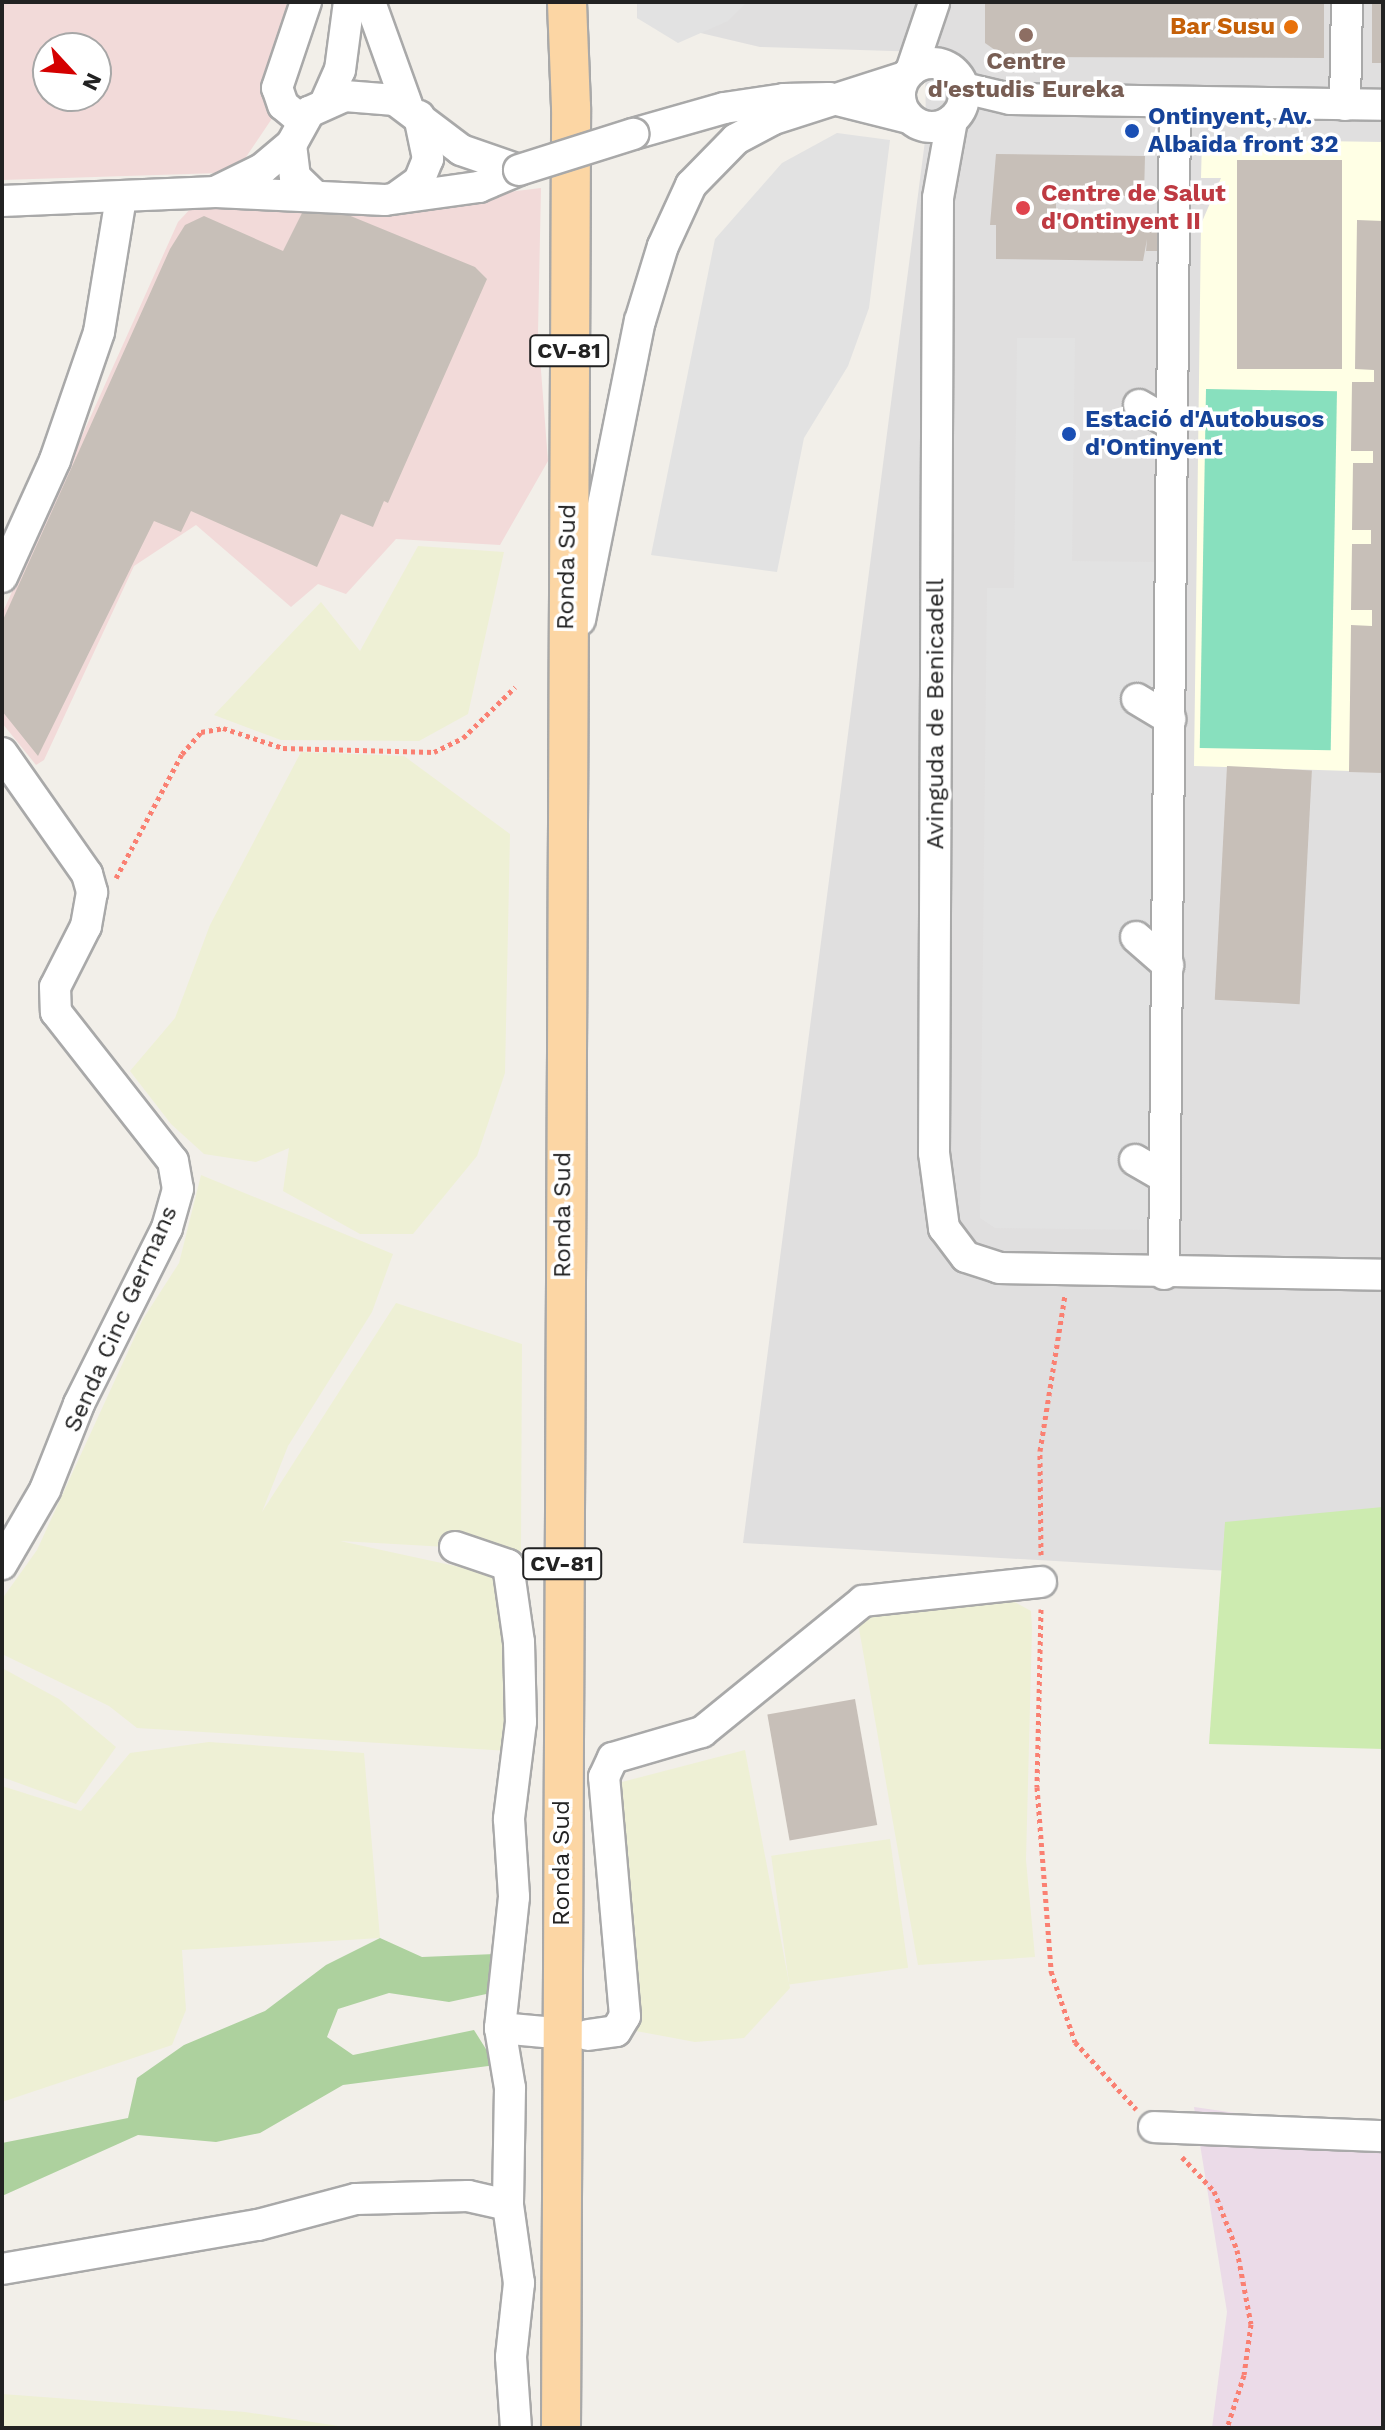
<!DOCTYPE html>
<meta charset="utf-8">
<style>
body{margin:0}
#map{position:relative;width:1385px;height:2430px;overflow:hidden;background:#f2efe9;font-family:"Work Sans",sans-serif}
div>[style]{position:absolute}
.residential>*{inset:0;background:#e0dfdf}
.commercial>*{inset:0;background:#f2dad9}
.industrial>*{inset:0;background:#ebdbe8}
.education>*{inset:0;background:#ffffe5}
.farmland>*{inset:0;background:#eef0d5;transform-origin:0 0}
.grass>*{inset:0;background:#cdebb0}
.forest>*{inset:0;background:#add19e}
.pitch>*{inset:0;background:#88e0be;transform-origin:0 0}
.parking>*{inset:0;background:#e2e2e2}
.building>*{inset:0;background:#c7bfb8;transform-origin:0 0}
.path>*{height:5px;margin-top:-2.5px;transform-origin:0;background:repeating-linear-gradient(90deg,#fa8072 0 4px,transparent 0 8px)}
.roads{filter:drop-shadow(2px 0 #a9a9a9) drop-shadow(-2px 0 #a9a9a9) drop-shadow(0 2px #a9a9a9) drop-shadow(0 -2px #a9a9a9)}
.minor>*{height:30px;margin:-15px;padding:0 15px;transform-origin:15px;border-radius:15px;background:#fff}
.minor>.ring{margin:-15px;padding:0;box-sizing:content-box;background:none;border:30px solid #fff;border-radius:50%}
.major>*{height:38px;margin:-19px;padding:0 19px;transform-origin:19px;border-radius:19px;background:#fcd6a4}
.bridges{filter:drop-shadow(2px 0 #a9a9a9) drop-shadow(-2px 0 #a9a9a9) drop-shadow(0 2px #a9a9a9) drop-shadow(0 -2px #a9a9a9)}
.minor-bridge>*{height:30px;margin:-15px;padding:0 15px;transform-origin:15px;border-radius:15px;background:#fff}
.dots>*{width:22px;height:22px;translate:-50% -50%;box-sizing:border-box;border:4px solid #fff;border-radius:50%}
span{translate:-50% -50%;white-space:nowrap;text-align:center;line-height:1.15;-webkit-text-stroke:7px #fff;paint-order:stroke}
.shield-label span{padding:2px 6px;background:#fff;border:2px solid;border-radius:6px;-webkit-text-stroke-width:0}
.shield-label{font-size:22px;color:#222;font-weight:700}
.food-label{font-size:24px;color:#c56008;font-weight:700}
.right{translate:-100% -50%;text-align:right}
.education-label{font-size:24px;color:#785e54;font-weight:700}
.transit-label{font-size:24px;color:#164399;font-weight:700}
.left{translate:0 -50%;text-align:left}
.health-label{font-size:24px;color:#be3a42;font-weight:700}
.street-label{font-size:24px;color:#222}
.frame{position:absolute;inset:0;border:4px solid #222;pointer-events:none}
.north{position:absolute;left:32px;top:32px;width:80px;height:80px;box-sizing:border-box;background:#fff;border:2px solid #a7a7a7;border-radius:50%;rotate:116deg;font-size:22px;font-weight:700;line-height:32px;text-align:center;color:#222}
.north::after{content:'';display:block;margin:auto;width:28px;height:36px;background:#d40000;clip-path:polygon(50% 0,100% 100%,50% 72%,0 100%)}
</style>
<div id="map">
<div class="residential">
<i style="clip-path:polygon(637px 2px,1383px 2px,1383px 1580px,743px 1543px,926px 133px,925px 52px,760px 47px,637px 18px)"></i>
</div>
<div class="commercial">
<i style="clip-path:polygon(evenodd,2px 2px,287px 2px,267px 96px,273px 117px,244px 160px,219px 173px,2px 180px,2px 2px,48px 48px,96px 48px,96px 96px,48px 96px,48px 48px)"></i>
<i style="clip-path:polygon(541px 188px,538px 332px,548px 461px,500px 545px,396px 539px,346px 594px,318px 584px,291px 607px,196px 525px,134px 566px,44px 760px,36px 765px,2px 723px,2px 614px,178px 222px,193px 206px,345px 212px)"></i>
</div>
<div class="industrial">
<i style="clip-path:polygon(1194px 2107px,1383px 2134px,1383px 2428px,1212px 2428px,1227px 2312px)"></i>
</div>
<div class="education">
<i style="clip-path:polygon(1202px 139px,1383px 142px,1383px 772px,1194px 766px,1201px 224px,1221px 178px,1201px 178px)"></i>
</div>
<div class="farmland">
<i style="clip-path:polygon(418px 546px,504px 552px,468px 714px,419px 741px,281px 740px,214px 715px,321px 602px,360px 651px)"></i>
<i style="clip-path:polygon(301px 752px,404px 756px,510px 834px,505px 1073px,477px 1156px,413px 1234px,360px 1234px,283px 1191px,289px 1148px,256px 1162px,204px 1154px,171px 1124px,130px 1071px,175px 1018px,210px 925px)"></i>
<i style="clip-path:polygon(201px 1175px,393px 1254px,372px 1312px,288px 1446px,262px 1512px,396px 1303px,522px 1344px,521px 1551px,340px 1541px,506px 1577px,509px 1751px,137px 1728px,109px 1706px,2px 1654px,2px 1599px,37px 1550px,143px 1319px,179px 1263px)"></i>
<i style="clip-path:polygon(1013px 1601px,1031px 1611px,1032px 1629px,1026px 1860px,1035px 1957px,918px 1965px,858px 1623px,873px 1614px)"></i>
<i style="clip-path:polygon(2px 1668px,59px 1699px,116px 1747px,76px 1804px,2px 1777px)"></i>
<i style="clip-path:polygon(209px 1742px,364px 1753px,380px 1938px,182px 1950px,186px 2010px,172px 2045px,2px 2102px,2px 1786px,81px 1811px,130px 1753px)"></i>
<i style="clip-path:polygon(745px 1750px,790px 1988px,744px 2038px,695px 2042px,636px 2031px,618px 1783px)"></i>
<i style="left:890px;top:1839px;width:130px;height:120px;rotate:82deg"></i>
<i style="clip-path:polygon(2px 2394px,245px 2412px,352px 2428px,2px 2428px)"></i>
</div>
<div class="grass">
<i style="clip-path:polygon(1383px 1507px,1383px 1749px,1209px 1744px,1225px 1522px)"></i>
</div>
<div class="forest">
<i style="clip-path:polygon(380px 1938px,422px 1957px,495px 1954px,491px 1993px,449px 2002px,389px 1993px,338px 2009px,327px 2037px,353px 2055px,474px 2030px,496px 2065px,343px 2085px,260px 2133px,216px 2142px,138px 2135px,2px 2196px,2px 2143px,128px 2118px,137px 2078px,184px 2045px,265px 2011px,326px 1965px)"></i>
</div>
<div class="pitch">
<i style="left:1206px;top:389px;width:131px;height:359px;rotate:1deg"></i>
</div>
<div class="parking">
<i style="clip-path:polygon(638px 2px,747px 2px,728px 21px,678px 43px,637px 18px)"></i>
<i style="clip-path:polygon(837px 133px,890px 140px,869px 308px,848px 366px,804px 438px,777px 572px,651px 555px,715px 239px,782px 163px)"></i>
<i style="clip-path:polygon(1017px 338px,1075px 338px,1072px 561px,1156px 562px,1147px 1230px,995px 1228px,980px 1218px,987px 588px,1014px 588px)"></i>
</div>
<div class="building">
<i style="clip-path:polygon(985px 2px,1324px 2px,1324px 58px,1005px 57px,985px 43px)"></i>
<i style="left:1372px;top:2px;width:11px;height:61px"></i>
<i style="clip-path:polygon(996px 154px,1145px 156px,1144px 196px,1056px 196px,1056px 219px,1144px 221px,1144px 228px,1161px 229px,1160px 251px,1146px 251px,1147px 239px,1143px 261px,996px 259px,996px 225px,990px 225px)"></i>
<i style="left:1237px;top:160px;width:105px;height:209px"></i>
<i style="clip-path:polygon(304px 209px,336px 210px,475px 267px,487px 279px,388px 503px,384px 501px,373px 527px,341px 514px,317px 567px,191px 511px,181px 532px,154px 521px,38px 756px,2px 711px,2px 622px,170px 249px,185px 225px,204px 216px,283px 251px)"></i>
<i style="clip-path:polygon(1357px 220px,1383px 221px,1383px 773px,1349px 772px,1351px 625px,1372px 626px,1372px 610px,1351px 610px,1352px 544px,1371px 544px,1371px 530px,1352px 530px,1353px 463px,1373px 463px,1373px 451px,1351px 451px,1352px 382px,1374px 382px,1374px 370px,1355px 369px)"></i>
<i style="left:1227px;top:766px;width:85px;height:234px;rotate:3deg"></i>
<i style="left:855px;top:1699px;width:128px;height:89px;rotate:80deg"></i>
</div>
<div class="path">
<i style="left:116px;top:878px;width:140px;rotate:-62deg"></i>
<i style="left:182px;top:754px;width:29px;rotate:-49deg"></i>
<i style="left:201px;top:732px;width:22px;rotate:-10deg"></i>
<i style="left:223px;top:728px;width:63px;rotate:18.4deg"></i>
<i style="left:283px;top:748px;width:151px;rotate:1.5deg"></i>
<i style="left:434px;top:752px;width:32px;rotate:-26deg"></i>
<i style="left:463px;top:738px;width:73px;rotate:-44.4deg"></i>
<i style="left:1041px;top:1555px;width:104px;rotate:-90.6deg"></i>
<i style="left:1040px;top:1451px;width:158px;rotate:-80.9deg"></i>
<i style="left:1041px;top:1609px;width:178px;rotate:91.3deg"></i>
<i style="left:1037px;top:1787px;width:185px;rotate:85.6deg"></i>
<i style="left:1051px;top:1971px;width:75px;rotate:71.3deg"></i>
<i style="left:1075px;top:2042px;width:91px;rotate:47.7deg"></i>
<i style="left:1182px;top:2157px;width:47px;rotate:46.7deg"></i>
<i style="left:1214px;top:2191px;width:63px;rotate:68.7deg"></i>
<i style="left:1237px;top:2250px;width:75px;rotate:79.3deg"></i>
<i style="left:1251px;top:2324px;width:51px;rotate:97.8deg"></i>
<i style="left:1244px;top:2375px;width:56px;rotate:107.8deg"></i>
</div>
<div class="roads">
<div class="minor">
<i style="left:370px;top:2px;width:109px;rotate:70.2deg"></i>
<i class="ring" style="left:900px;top:63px;width:34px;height:34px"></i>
<i style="left:911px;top:71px;width:72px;rotate:-71.3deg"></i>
<i style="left:964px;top:88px;width:47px;rotate:13.4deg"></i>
<i style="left:1010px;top:99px;width:373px;rotate:0.9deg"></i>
<i style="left:326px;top:101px;width:34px;rotate:-66deg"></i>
<i style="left:340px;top:70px;width:69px;rotate:-82.5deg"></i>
<i style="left:1345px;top:105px;width:103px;rotate:-88.9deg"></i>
<i style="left:301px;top:120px;width:23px;rotate:-140deg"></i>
<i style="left:283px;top:105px;width:18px;rotate:-109deg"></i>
<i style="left:277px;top:88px;width:91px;rotate:-71.4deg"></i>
<i style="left:952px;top:120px;width:79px;rotate:100.2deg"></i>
<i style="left:938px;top:198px;width:955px;rotate:90.24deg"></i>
<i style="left:934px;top:1153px;width:76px;rotate:82.4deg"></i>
<i style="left:944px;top:1228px;width:36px;rotate:53deg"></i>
<i style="left:966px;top:1257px;width:35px;rotate:18deg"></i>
<i style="left:999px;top:1268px;width:384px;rotate:1deg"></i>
<i style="left:633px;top:134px;width:95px;rotate:-15.9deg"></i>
<i style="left:724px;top:108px;width:61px;rotate:-8.5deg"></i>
<i style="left:784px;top:99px;width:45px;rotate:-1.3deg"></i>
<i style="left:829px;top:98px;width:82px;rotate:14deg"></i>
<i style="left:217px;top:191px;width:50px;rotate:-26.1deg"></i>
<i style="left:262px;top:169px;width:38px;rotate:-40deg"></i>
<i style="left:315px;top:196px;width:28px;rotate:-136deg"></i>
<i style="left:295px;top:177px;width:32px;rotate:-97deg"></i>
<i style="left:291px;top:145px;width:38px;rotate:-61deg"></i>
<i style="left:309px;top:112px;width:39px;rotate:-24deg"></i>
<i style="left:345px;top:96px;width:50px;rotate:4.6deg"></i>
<i style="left:395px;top:100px;width:83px;rotate:37.1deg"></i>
<i style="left:461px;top:150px;width:61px;rotate:19deg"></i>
<i style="left:397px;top:197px;width:27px;rotate:-36deg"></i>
<i style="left:419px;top:181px;width:24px;rotate:-68deg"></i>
<i style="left:428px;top:159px;width:44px;rotate:-101.8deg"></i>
<i style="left:2px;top:201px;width:214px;rotate:-2.4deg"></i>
<i style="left:216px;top:192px;width:169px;rotate:2.7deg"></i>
<i style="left:385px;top:200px;width:95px;rotate:-7.9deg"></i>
<i style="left:479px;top:187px;width:43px;rotate:-23deg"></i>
<i style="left:1139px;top:405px;width:39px;rotate:30deg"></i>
<i style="left:2px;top:577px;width:128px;rotate:-65.6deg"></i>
<i style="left:55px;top:460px;width:135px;rotate:-71deg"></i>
<i style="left:99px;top:332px;width:137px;rotate:-80.7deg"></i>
<i style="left:580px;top:620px;width:305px;rotate:-78.7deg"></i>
<i style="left:640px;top:321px;width:78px;rotate:-73deg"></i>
<i style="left:663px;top:246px;width:67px;rotate:-65.3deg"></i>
<i style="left:691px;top:185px;width:64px;rotate:-45.6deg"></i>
<i style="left:736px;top:139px;width:40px;rotate:-28deg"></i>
<i style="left:771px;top:120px;width:141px;rotate:-17.8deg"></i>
<i style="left:1137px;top:699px;width:39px;rotate:31deg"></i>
<i style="left:2px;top:753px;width:148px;rotate:54.9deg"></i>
<i style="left:87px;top:874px;width:19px;rotate:74deg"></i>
<i style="left:92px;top:892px;width:35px;rotate:100deg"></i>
<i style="left:86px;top:926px;width:68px;rotate:116.9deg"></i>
<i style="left:55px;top:987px;width:25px;rotate:88deg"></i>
<i style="left:56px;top:1012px;width:189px;rotate:51.9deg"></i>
<i style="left:173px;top:1161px;width:28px;rotate:80deg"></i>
<i style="left:178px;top:1189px;width:41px;rotate:105.8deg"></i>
<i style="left:167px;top:1228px;width:197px;rotate:116.6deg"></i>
<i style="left:79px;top:1404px;width:92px;rotate:111.6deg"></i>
<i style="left:45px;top:1490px;width:86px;rotate:120.2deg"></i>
<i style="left:1136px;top:937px;width:43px;rotate:41.2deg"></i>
<i style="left:1135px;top:1160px;width:34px;rotate:30deg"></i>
<i style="left:1164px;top:1274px;width:1171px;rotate:-89.46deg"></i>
<i style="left:455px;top:1547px;width:56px;rotate:18.8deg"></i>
<i style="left:508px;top:1565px;width:78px;rotate:81.9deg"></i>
<i style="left:519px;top:1642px;width:80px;rotate:88.6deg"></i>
<i style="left:521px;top:1722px;width:98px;rotate:97.1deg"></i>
<i style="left:509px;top:1819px;width:78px;rotate:86.3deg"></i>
<i style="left:514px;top:1897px;width:132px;rotate:96.1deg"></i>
<i style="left:500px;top:2028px;width:61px;rotate:80.5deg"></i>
<i style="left:510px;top:2088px;width:117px;rotate:91deg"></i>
<i style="left:508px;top:2205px;width:79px;rotate:82deg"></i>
<i style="left:519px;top:2283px;width:74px;rotate:96.2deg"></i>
<i style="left:511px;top:2357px;width:71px;rotate:86deg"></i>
<i style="left:500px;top:2028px;width:44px;rotate:5.2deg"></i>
<i style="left:588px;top:2035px;width:28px;rotate:-8deg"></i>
<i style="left:616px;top:2031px;width:17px;rotate:-59deg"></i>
<i style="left:625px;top:2016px;width:240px;rotate:-95deg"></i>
<i style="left:604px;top:1777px;width:21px;rotate:-65deg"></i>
<i style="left:613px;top:1758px;width:93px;rotate:-16.3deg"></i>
<i style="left:702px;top:1732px;width:208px;rotate:-39.1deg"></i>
<i style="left:863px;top:1601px;width:179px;rotate:-6.1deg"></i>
<i style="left:1154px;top:2127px;width:229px;rotate:2.3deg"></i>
<i style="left:2px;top:2269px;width:260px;rotate:-9.8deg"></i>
<i style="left:258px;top:2225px;width:101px;rotate:-14.9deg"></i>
<i style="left:356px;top:2199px;width:112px;rotate:-1.5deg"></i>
<i style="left:468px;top:2196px;width:41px;rotate:12.7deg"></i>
</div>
<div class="major">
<i style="left:561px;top:2428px;width:2321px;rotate:-89.75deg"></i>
<i style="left:571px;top:107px;width:105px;rotate:-92.2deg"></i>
</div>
</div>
<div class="bridges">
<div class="minor-bridge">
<i style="left:519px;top:170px;width:120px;rotate:-17.5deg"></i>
</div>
</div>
<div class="dots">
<i style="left:1291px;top:27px;background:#e8710a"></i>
<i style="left:1026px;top:35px;background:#8d6e63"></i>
<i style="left:1132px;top:131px;background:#1a4fb4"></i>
<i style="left:1023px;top:208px;background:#e0444e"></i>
<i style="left:1069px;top:434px;background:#1a4fb4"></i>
</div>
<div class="shield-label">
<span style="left:569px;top:351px">CV-81</span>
<span style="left:562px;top:1564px">CV-81</span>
</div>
<div class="food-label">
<span class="right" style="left:1275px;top:27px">Bar Susu</span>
</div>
<div class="education-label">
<span style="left:1026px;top:76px">Centre<br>d'estudis Eureka</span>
</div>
<div class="transit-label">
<span class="left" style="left:1148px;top:131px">Ontinyent, Av.<br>Albaida front 32</span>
<span class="left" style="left:1085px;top:434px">Estació d'Autobusos<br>d'Ontinyent</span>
</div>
<div class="health-label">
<span class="left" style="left:1041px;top:208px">Centre de Salut<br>d'Ontinyent II</span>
</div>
<div class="street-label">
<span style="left:567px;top:567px;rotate:-89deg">Ronda Sud</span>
<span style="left:936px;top:714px;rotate:-90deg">Avinguda de Benicadell</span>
<span style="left:563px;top:1215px;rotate:-90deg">Ronda Sud</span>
<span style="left:121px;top:1319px;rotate:-66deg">Senda Cinc Germans</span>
<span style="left:562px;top:1863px;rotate:-90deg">Ronda Sud</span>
</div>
<div class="frame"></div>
<div class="north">N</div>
</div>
